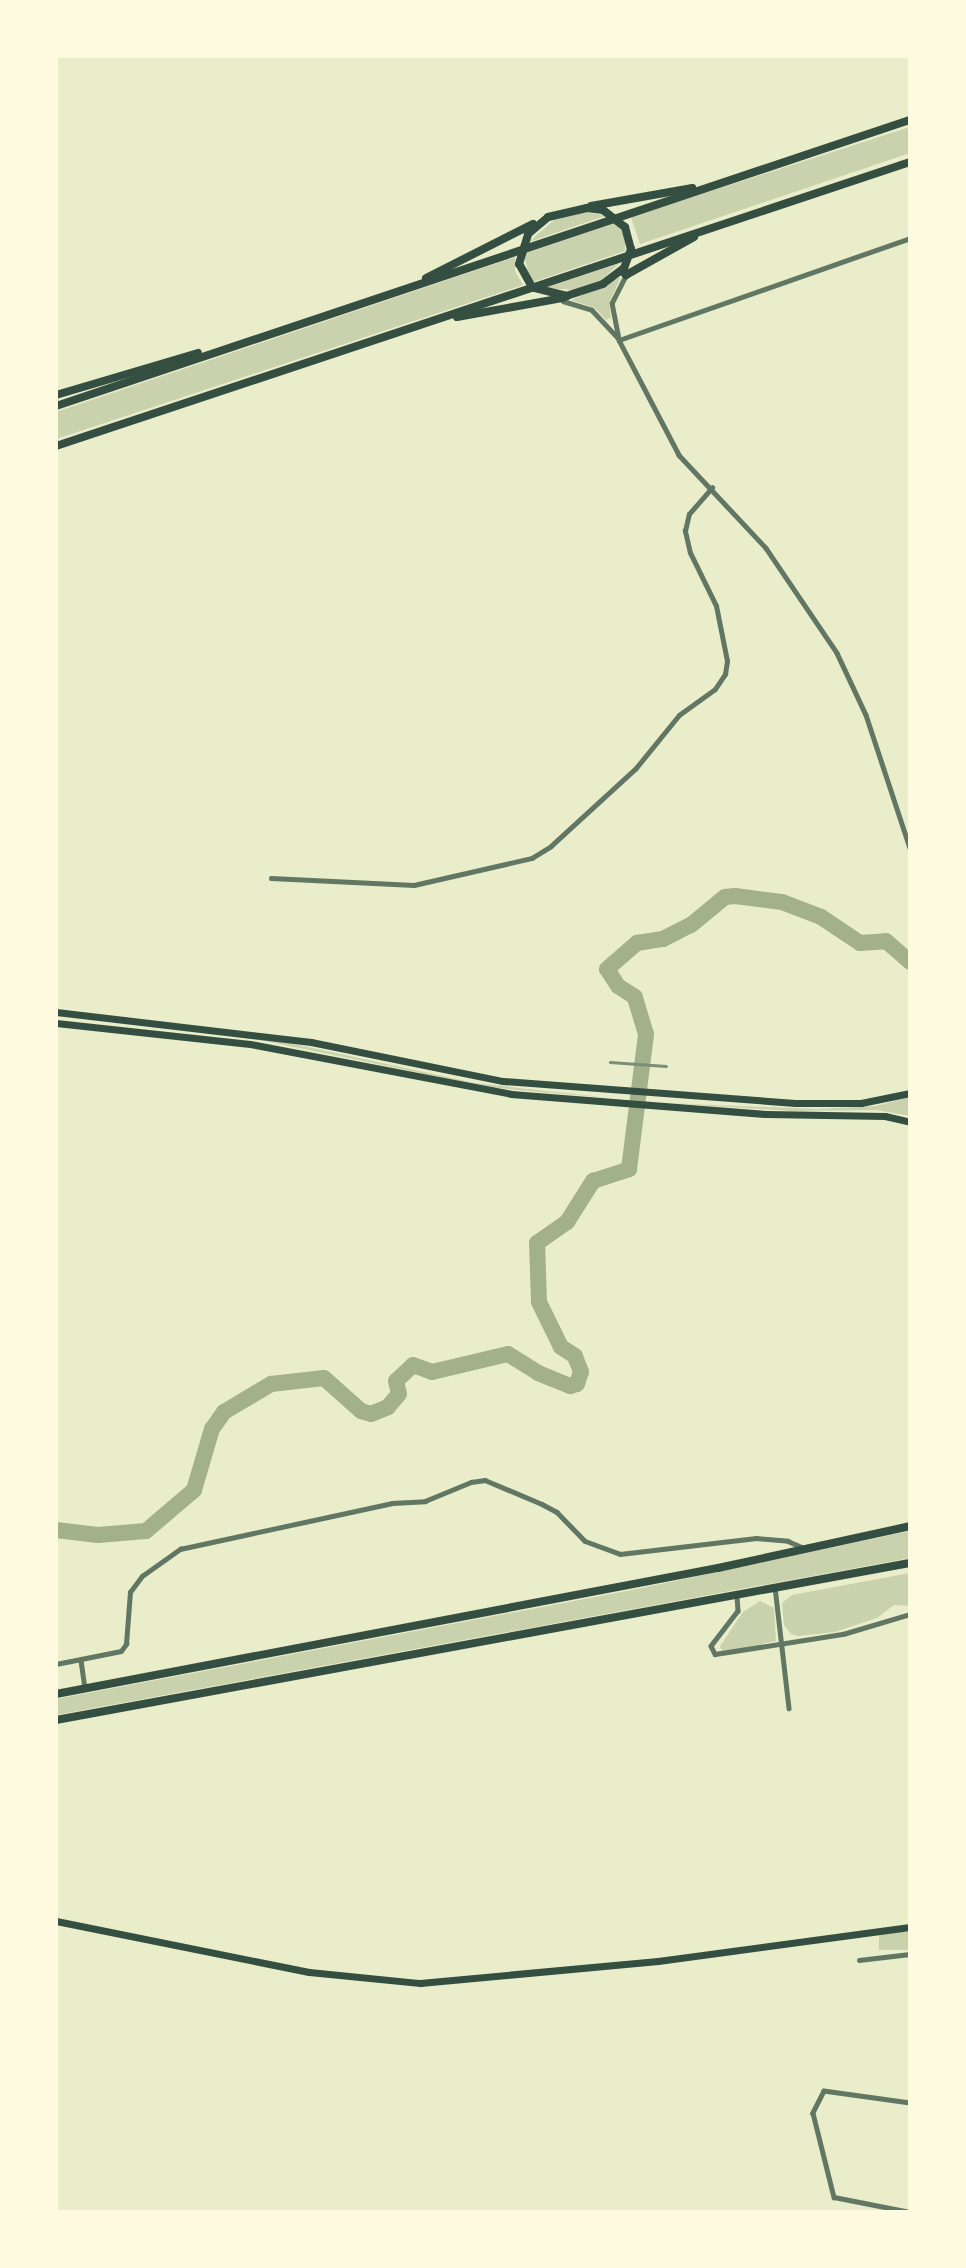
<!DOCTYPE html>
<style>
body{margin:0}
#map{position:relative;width:966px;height:2268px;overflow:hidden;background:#e9edc9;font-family:"Fira Sans Condensed",sans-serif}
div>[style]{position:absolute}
.green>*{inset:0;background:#cad2ad;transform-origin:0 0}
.river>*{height:16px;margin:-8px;padding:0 8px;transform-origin:8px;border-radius:8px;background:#a3b18a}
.minor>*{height:4.5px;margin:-2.25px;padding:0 2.25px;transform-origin:2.25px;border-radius:2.25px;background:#617663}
.secondary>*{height:7px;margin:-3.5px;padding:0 3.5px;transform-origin:3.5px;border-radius:3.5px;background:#344e41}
.primary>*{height:7px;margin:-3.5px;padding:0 3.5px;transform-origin:3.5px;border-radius:3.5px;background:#344e41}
.trunk>*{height:8px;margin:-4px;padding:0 4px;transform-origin:4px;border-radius:4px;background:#344e41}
.rail>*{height:2.5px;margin:-1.25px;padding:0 1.25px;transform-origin:1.25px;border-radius:1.25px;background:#7c8e77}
span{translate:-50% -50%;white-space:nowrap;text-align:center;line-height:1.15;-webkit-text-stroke:7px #fefae0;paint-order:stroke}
.frame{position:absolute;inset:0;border:58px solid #fefae0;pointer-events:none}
</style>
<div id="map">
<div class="green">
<i style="clip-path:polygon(910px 127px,910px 153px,640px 244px,631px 217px)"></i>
<i style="clip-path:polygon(587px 212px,605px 216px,529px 242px,556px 218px)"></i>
<i style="clip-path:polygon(615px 223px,625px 235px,625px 251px,533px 282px,529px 278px,524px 254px)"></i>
<i style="clip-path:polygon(515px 257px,515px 271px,523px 285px,56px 439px,56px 412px)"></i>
<i style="clip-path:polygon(620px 263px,599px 282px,574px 290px,545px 288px)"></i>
<i style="clip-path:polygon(621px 277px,609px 303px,611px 318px,606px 320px,595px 308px,571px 300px)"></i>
<i style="clip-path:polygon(56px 1014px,266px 1038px,475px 1083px,611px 1098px,494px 1088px,265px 1041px)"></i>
<i style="clip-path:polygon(910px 1097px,910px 1116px,877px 1110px,792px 1111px,665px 1103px,817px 1109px,876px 1106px)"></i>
<i style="clip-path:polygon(910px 1531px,910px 1558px,56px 1715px,56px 1699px,632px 1590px)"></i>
<i style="clip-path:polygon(910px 1573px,910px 1606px,894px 1605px,877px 1618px,835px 1632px,798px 1636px,791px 1634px,784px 1625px,782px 1603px,792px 1595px)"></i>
<i style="clip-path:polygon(760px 1601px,774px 1608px,776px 1641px,722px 1652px,720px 1646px,743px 1612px)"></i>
<i style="left:910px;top:1932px;width:18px;height:31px;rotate:90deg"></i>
</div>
<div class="river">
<i style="left:56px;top:1530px;width:42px;rotate:6.8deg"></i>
<i style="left:98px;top:1535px;width:48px;rotate:-4.8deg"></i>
<i style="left:146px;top:1531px;width:63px;rotate:-40.5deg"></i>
<i style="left:194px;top:1490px;width:64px;rotate:-73.6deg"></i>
<i style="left:212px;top:1429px;width:21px;rotate:-55deg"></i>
<i style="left:224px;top:1412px;width:55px;rotate:-30.8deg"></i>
<i style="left:271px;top:1384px;width:53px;rotate:-6.5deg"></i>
<i style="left:324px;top:1378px;width:50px;rotate:41.7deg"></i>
<i style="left:361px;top:1411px;width:10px;rotate:17deg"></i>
<i style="left:371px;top:1414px;width:18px;rotate:-22deg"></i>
<i style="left:388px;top:1407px;width:17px;rotate:-50deg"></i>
<i style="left:399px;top:1394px;width:13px;rotate:-103deg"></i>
<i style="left:396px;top:1381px;width:23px;rotate:-43deg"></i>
<i style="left:413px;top:1365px;width:20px;rotate:20deg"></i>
<i style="left:432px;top:1372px;width:78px;rotate:-13.3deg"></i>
<i style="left:508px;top:1354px;width:36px;rotate:32deg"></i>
<i style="left:538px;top:1373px;width:35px;rotate:22deg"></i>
<i style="left:570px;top:1386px;width:7px;rotate:-16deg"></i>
<i style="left:577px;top:1384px;width:13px;rotate:-72deg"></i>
<i style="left:581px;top:1372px;width:17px;rotate:-111deg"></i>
<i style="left:575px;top:1356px;width:17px;rotate:-147deg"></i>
<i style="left:561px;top:1347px;width:50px;rotate:-116.1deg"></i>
<i style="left:539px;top:1302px;width:59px;rotate:-91.9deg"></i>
<i style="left:537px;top:1243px;width:37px;rotate:-35deg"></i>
<i style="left:567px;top:1222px;width:49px;rotate:-57.6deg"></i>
<i style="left:593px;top:1181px;width:38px;rotate:-18deg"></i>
<i style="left:629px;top:1169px;width:136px;rotate:-82.8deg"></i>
<i style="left:646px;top:1034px;width:39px;rotate:-107deg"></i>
<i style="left:635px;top:997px;width:20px;rotate:-147deg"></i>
<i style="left:618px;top:986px;width:20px;rotate:-123deg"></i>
<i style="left:607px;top:969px;width:40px;rotate:-41deg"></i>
<i style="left:637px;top:943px;width:26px;rotate:-9deg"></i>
<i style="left:663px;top:939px;width:31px;rotate:-27deg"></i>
<i style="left:691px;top:925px;width:44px;rotate:-39.5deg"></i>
<i style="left:725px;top:897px;width:10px;rotate:-6deg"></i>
<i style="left:735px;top:896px;width:47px;rotate:7.3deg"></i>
<i style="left:782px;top:902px;width:42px;rotate:21deg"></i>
<i style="left:821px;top:917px;width:47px;rotate:33.7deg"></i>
<i style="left:860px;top:943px;width:26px;rotate:-4deg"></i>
<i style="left:886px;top:941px;width:32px;rotate:41deg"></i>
</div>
<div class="minor">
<i style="left:626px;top:276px;width:30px;rotate:117deg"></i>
<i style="left:612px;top:303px;width:38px;rotate:79deg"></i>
<i style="left:619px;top:340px;width:130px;rotate:62.4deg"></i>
<i style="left:679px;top:455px;width:127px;rotate:46.9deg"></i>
<i style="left:766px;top:548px;width:127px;rotate:55.9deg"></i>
<i style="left:837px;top:653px;width:68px;rotate:64.9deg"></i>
<i style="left:866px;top:715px;width:140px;rotate:71.7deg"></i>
<i style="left:563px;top:301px;width:30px;rotate:17deg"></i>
<i style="left:592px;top:310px;width:37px;rotate:47deg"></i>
<i style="left:619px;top:340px;width:308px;rotate:-19.3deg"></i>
<i style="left:271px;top:878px;width:143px;rotate:2.8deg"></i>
<i style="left:414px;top:885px;width:121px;rotate:-12.9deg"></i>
<i style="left:532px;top:858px;width:22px;rotate:-32deg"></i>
<i style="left:551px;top:846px;width:115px;rotate:-42.5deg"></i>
<i style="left:636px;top:768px;width:68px;rotate:-50.9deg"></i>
<i style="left:679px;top:715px;width:44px;rotate:-35.8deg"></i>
<i style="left:715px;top:689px;width:18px;rotate:-56deg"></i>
<i style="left:725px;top:674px;width:13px;rotate:-81deg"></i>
<i style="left:727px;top:661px;width:56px;rotate:-101.3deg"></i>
<i style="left:716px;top:606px;width:59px;rotate:-116.1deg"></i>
<i style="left:690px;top:553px;width:23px;rotate:-103deg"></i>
<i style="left:685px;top:531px;width:17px;rotate:-77deg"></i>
<i style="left:689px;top:514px;width:35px;rotate:-49deg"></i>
<i style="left:775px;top:1587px;width:122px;rotate:83.4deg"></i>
<i style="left:737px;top:1596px;width:15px;rotate:86deg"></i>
<i style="left:738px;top:1611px;width:44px;rotate:127.6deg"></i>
<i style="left:711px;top:1646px;width:9px;rotate:63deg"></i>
<i style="left:715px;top:1654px;width:130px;rotate:-8.9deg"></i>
<i style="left:843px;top:1634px;width:70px;rotate:-16.6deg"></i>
<i style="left:81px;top:1660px;width:29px;rotate:82deg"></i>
<i style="left:56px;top:1664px;width:66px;rotate:-11.3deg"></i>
<i style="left:121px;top:1651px;width:9px;rotate:-54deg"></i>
<i style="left:126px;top:1644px;width:52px;rotate:-85.6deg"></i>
<i style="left:130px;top:1592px;width:20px;rotate:-53deg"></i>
<i style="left:142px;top:1576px;width:47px;rotate:-35.4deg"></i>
<i style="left:180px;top:1549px;width:217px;rotate:-12.2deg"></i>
<i style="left:392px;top:1503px;width:33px;rotate:-3deg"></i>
<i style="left:425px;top:1501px;width:50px;rotate:-22.4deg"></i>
<i style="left:471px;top:1482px;width:14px;rotate:-8deg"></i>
<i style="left:485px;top:1480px;width:62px;rotate:22.8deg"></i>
<i style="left:542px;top:1504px;width:17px;rotate:28deg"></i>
<i style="left:557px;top:1512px;width:40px;rotate:46deg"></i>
<i style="left:585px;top:1541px;width:37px;rotate:20deg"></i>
<i style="left:620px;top:1554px;width:137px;rotate:-6.7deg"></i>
<i style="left:756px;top:1538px;width:32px;rotate:5deg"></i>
<i style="left:788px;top:1541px;width:17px;rotate:24deg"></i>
<i style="left:859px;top:1960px;width:51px;rotate:-6.7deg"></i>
<i style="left:910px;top:2103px;width:87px;rotate:-172.1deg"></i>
<i style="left:824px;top:2091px;width:25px;rotate:117deg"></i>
<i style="left:813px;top:2113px;width:87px;rotate:76deg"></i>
<i style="left:834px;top:2197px;width:77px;rotate:11.2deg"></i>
</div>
<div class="secondary">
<i style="left:56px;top:1921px;width:258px;rotate:11.4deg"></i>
<i style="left:309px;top:1972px;width:112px;rotate:5.7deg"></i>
<i style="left:420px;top:1983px;width:239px;rotate:-5.3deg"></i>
<i style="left:658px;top:1961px;width:254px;rotate:-7.7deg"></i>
</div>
<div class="primary">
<i style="left:56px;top:1012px;width:257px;rotate:6.7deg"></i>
<i style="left:311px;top:1042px;width:196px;rotate:11.5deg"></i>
<i style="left:503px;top:1081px;width:293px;rotate:4.3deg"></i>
<i style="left:795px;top:1103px;width:66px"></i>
<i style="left:861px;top:1103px;width:50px;rotate:-11.5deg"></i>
<i style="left:56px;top:1023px;width:195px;rotate:6.2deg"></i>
<i style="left:250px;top:1044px;width:266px;rotate:10.8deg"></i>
<i style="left:511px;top:1094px;width:256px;rotate:4.5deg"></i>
<i style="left:766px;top:1114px;width:119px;rotate:1deg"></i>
<i style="left:885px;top:1116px;width:26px;rotate:13deg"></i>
</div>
<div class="trunk">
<i style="left:591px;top:206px;width:103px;rotate:-10.1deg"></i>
<i style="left:587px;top:208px;width:16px;rotate:7deg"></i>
<i style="left:603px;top:210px;width:28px;rotate:38deg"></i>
<i style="left:625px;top:227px;width:23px;rotate:75deg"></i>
<i style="left:631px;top:249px;width:20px;rotate:110deg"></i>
<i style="left:624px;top:268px;width:26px;rotate:143deg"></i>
<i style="left:603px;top:284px;width:38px;rotate:162deg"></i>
<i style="left:567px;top:296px;width:36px;rotate:-166deg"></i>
<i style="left:532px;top:287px;width:26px;rotate:-119deg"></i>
<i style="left:519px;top:264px;width:31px;rotate:-73deg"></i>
<i style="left:528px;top:234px;width:26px;rotate:-40deg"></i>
<i style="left:548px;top:217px;width:40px;rotate:-13deg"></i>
<i style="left:622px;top:271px;width:6px;rotate:45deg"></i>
<i style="left:626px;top:275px;width:78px;rotate:-29.2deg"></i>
<i style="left:426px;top:278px;width:120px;rotate:-26.8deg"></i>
<i style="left:457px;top:317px;width:108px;rotate:-10.2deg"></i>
<i style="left:56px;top:395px;width:148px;rotate:-16.5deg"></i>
<i style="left:56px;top:406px;width:901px;rotate:-18.52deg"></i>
<i style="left:56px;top:446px;width:900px;rotate:-18.39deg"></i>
<i style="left:56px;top:1694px;width:674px;rotate:-10.78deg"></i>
<i style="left:718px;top:1568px;width:197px;rotate:-12.3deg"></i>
<i style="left:56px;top:1720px;width:868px;rotate:-10.42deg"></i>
</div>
<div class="rail">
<i style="left:610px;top:1062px;width:56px;rotate:4.1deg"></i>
</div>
<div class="frame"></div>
</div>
